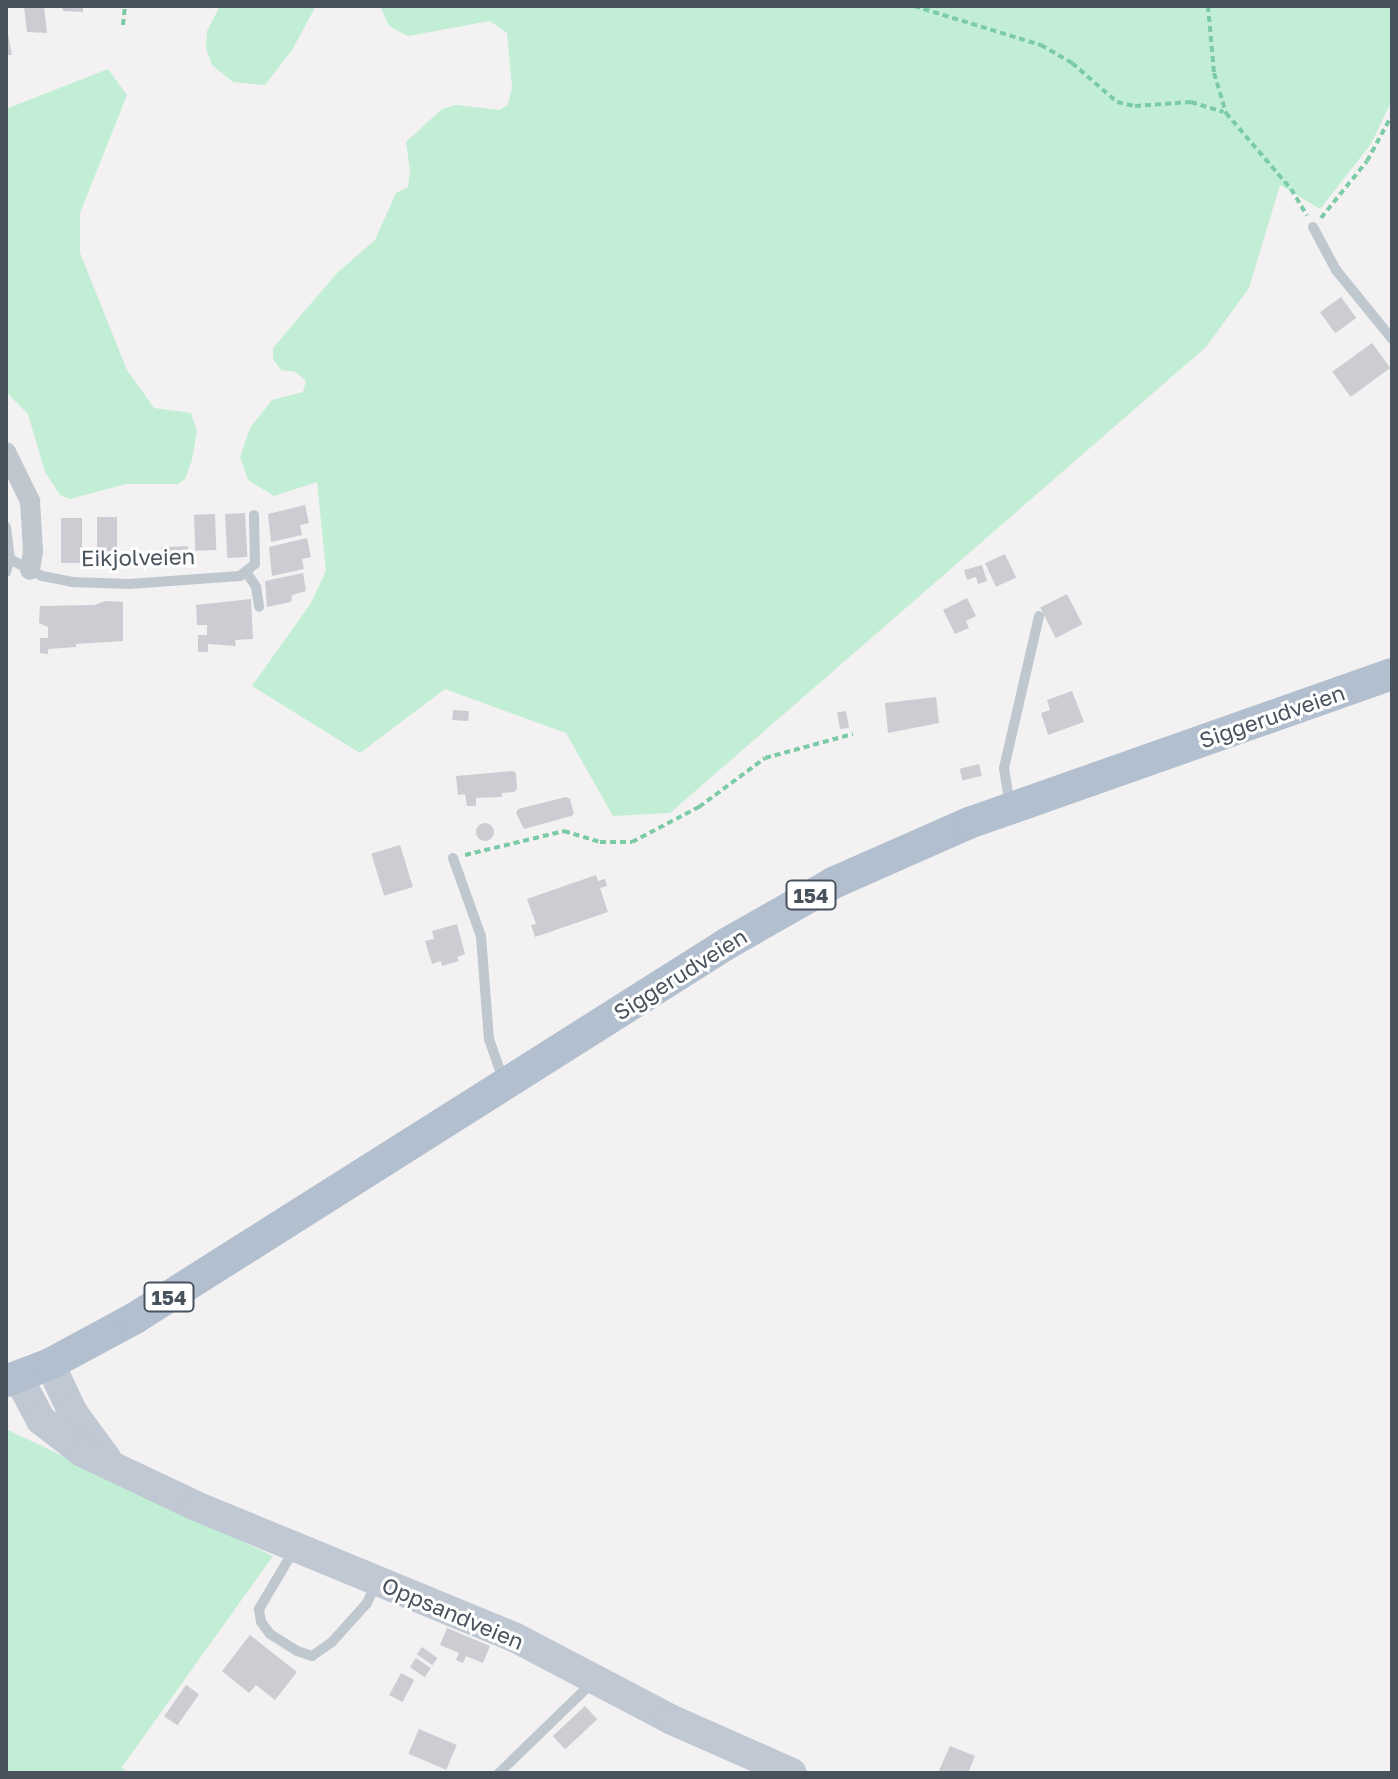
<!DOCTYPE html>
<style>
body{margin:0}
#map{position:relative;width:1398px;height:1779px;overflow:hidden;background:#f3f1f1;font-family:"Golos Text",sans-serif}
div>[style]{position:absolute}
.green>*{inset:0;background:#c2eed5}
.building>*{inset:0;background:#cbcdd3;transform-origin:0 0}
.round{border-radius:50%}
.path>*{height:4px;margin-top:-2px;transform-origin:0;background:repeating-linear-gradient(90deg,#7bcba7 0 6px,transparent 0 10px)}
.service>*{height:10px;margin:-5px;padding:0 5px;transform-origin:5px;border-radius:5px;background:#bfc7cf}
.minor>*{height:20px;margin:-10px;padding:0 10px;transform-origin:10px;border-radius:10px;background:#bfc7cf}
.secondary>*{height:30px;margin:-15px;padding:0 15px;transform-origin:15px;border-radius:15px;background:#bfc8d3}
.primary>*{height:32px;margin:-16px;padding:0 16px;transform-origin:16px;border-radius:16px;background:#b2bfce}
span{translate:-50% -50%;white-space:nowrap;text-align:center;line-height:1.15;-webkit-text-stroke:6px #fff;paint-order:stroke}
.shield-label span{padding:2px 6px;background:#fff;border:2px solid;border-radius:6px;-webkit-text-stroke-width:0}
.shield-label{font-size:20px;color:#49535e;font-weight:700}
.street-label{font-size:22px;color:#49535e}
.frame{position:absolute;inset:0;border:8px solid #49535e;pointer-events:none}
</style>
<div id="map">
<div class="green">
<i style="clip-path:polygon(220px 6px,316px 6px,292px 50px,265px 85px,233px 82px,212px 65px,206px 48px,207px 31px)"></i>
<i style="clip-path:polygon(380px 6px,1392px 6px,1392px 100px,1371px 144px,1320px 209px,1280px 185px,1249px 288px,1206px 347px,670px 813px,613px 816px,566px 733px,445px 689px,360px 753px,252px 686px,311px 603px,326px 571px,317px 482px,274px 496px,248px 480px,240px 457px,250px 428px,272px 400px,303px 392px,306px 381px,296px 372px,281px 370px,273px 359px,273px 348px,337px 273px,375px 240px,396px 193px,408px 187px,410px 171px,406px 142px,442px 109px,456px 105px,499px 110px,508px 105px,512px 87px,507px 33px,490px 21px,408px 36px,389px 26px)"></i>
<i style="clip-path:polygon(108px 69px,127px 95px,80px 213px,80px 253px,127px 370px,154px 408px,191px 413px,197px 431px,192px 460px,185px 479px,178px 484px,126px 484px,70px 499px,60px 495px,45px 472px,28px 414px,6px 392px,6px 109px)"></i>
<i style="clip-path:polygon(6px 1429px,273px 1556px,122px 1767px,127px 1773px,6px 1773px)"></i>
</div>
<div class="building">
<i style="clip-path:polygon(24px 6px,44px 6px,47px 33px,27px 32px)"></i>
<i style="clip-path:polygon(62px 6px,83px 6px,83px 12px,63px 11px)"></i>
<i style="clip-path:polygon(6px 24px,12px 55px,6px 55px)"></i>
<i style="left:1341px;top:297px;width:26px;height:26px;rotate:54deg"></i>
<i style="left:1372px;top:343px;width:31px;height:49px;rotate:54deg"></i>
<i style="clip-path:polygon(305px 505px,309px 523px,300px 525px,302px 535px,271px 542px,268px 514px)"></i>
<i style="left:245px;top:513px;width:44px;height:20px;rotate:87deg"></i>
<i style="left:215px;top:514px;width:36px;height:21px;rotate:88deg"></i>
<i style="left:97px;top:517px;width:20px;height:44px"></i>
<i style="left:61px;top:518px;width:21px;height:45px"></i>
<i style="clip-path:polygon(307px 538px,311px 557px,302px 559px,304px 569px,272px 576px,269px 547px)"></i>
<i style="left:188px;top:546px;width:20px;height:27px;rotate:87deg"></i>
<i style="left:1005px;top:554px;width:26px;height:22px;rotate:65deg"></i>
<i style="clip-path:polygon(982px 565px,987px 581px,978px 584px,976px 577px,967px 580px,964px 570px)"></i>
<i style="clip-path:polygon(303px 573px,306px 591px,292px 595px,291px 602px,267px 607px,265px 581px)"></i>
<i style="left:1067px;top:594px;width:34px;height:30px;rotate:63deg"></i>
<i style="clip-path:polygon(967px 598px,976px 616px,966px 621px,969px 628px,955px 634px,943px 610px)"></i>
<i style="clip-path:polygon(251px 599px,253px 639px,235px 640px,236px 646px,208px 644px,208px 652px,198px 652px,198px 635px,207px 635px,207px 625px,197px 625px,196px 605px)"></i>
<i style="clip-path:polygon(105px 601px,123px 602px,123px 641px,76px 644px,76px 647px,48px 649px,48px 654px,40px 653px,40px 638px,48px 638px,48px 627px,39px 623px,40px 606px,95px 605px)"></i>
<i style="clip-path:polygon(1072px 691px,1084px 722px,1048px 735px,1041px 713px,1050px 710px,1047px 700px)"></i>
<i style="clip-path:polygon(936px 697px,939px 723px,888px 733px,885px 703px)"></i>
<i style="left:453px;top:710px;width:16px;height:10px;rotate:4deg"></i>
<i style="left:846px;top:711px;width:17px;height:9px;rotate:80deg"></i>
<i style="left:979px;top:764px;width:12px;height:20px;rotate:76deg"></i>
<i style="clip-path:polygon(513px 771px,516px 773px,517px 789px,514px 792px,502px 793px,502px 797px,476px 798px,476px 806px,467px 806px,465px 794px,458px 795px,456px 776px)"></i>
<i style="clip-path:polygon(566px 797px,570px 799px,574px 814px,571px 816px,524px 829px,516px 813px,518px 809px)"></i>
<i class="round" style="left:476px;top:823px;width:18px;height:18px"></i>
<i style="left:400px;top:845px;width:44px;height:30px;rotate:73deg"></i>
<i style="clip-path:polygon(596px 875px,598px 881px,605px 879px,607px 886px,600px 888px,608px 912px,535px 937px,531px 925px,536px 924px,527px 899px)"></i>
<i style="clip-path:polygon(457px 924px,465px 954px,457px 957px,459px 961px,442px 966px,441px 961px,432px 964px,425px 941px,434px 939px,432px 931px)"></i>
<i style="clip-path:polygon(447px 1628px,490px 1646px,483px 1663px,466px 1656px,463px 1663px,456px 1660px,459px 1653px,440px 1645px)"></i>
<i style="clip-path:polygon(250px 1635px,297px 1672px,275px 1700px,256px 1685px,249px 1693px,222px 1671px)"></i>
<i style="left:422px;top:1647px;width:19px;height:9px;rotate:35deg"></i>
<i style="left:416px;top:1658px;width:18px;height:11px;rotate:34deg"></i>
<i style="left:401px;top:1673px;width:15px;height:25px;rotate:28deg"></i>
<i style="left:186px;top:1685px;width:16px;height:38px;rotate:35deg"></i>
<i style="left:585px;top:1706px;width:18px;height:44px;rotate:47deg"></i>
<i style="left:419px;top:1729px;width:41px;height:27px;rotate:23deg"></i>
<i style="clip-path:polygon(950px 1746px,975px 1756px,968px 1773px,938px 1773px)"></i>
</div>
<div class="path">
<i style="left:914px;top:6px;width:133px;rotate:17.1deg"></i>
<i style="left:1041px;top:45px;width:36px;rotate:30deg"></i>
<i style="left:1072px;top:63px;width:60px;rotate:40.9deg"></i>
<i style="left:1117px;top:102px;width:18px;rotate:13deg"></i>
<i style="left:1135px;top:106px;width:56px;rotate:-4.1deg"></i>
<i style="left:1191px;top:102px;width:34px;rotate:17deg"></i>
<i style="left:1208px;top:6px;width:67px;rotate:84.9deg"></i>
<i style="left:1214px;top:73px;width:42px;rotate:73.3deg"></i>
<i style="left:1226px;top:113px;width:100px;rotate:49.5deg"></i>
<i style="left:1291px;top:189px;width:31px;rotate:59deg"></i>
<i style="left:123px;top:25px;width:19px;rotate:-84deg"></i>
<i style="left:1321px;top:218px;width:73px;rotate:-51.1deg"></i>
<i style="left:1367px;top:161px;width:52px;rotate:-61.5deg"></i>
<i style="left:465px;top:855px;width:102px;rotate:-13.6deg"></i>
<i style="left:564px;top:831px;width:38px;rotate:17deg"></i>
<i style="left:600px;top:842px;width:32px"></i>
<i style="left:632px;top:842px;width:76px;rotate:-27.6deg"></i>
<i style="left:699px;top:807px;width:82px;rotate:-36.6deg"></i>
<i style="left:765px;top:758px;width:91px;rotate:-15.3deg"></i>
</div>
<div class="service">
<i style="left:1313px;top:227px;width:49px;rotate:61.9deg"></i>
<i style="left:1336px;top:270px;width:89px;rotate:50.9deg"></i>
<i style="left:6px;top:527px;width:32px;rotate:83deg"></i>
<i style="left:10px;top:559px;width:14px;rotate:107deg"></i>
<i style="left:10px;top:559px;width:36px;rotate:28deg"></i>
<i style="left:42px;top:576px;width:31px;rotate:11deg"></i>
<i style="left:72px;top:582px;width:57px;rotate:2deg"></i>
<i style="left:129px;top:584px;width:111px;rotate:-4.1deg"></i>
<i style="left:240px;top:576px;width:19px;rotate:-39deg"></i>
<i style="left:255px;top:564px;width:49px;rotate:-91.2deg"></i>
<i style="left:247px;top:573px;width:17px;rotate:57deg"></i>
<i style="left:256px;top:587px;width:20px;rotate:81deg"></i>
<i style="left:1010px;top:806px;width:38px;rotate:-99deg"></i>
<i style="left:1004px;top:768px;width:156px;rotate:-77deg"></i>
<i style="left:453px;top:858px;width:83px;rotate:70.3deg"></i>
<i style="left:481px;top:936px;width:103px;rotate:85.6deg"></i>
<i style="left:489px;top:1039px;width:42px;rotate:70.7deg"></i>
<i style="left:294px;top:1550px;width:69px;rotate:120.7deg"></i>
<i style="left:259px;top:1609px;width:13px;rotate:81deg"></i>
<i style="left:261px;top:1622px;width:15px;rotate:53deg"></i>
<i style="left:270px;top:1634px;width:32px;rotate:32deg"></i>
<i style="left:297px;top:1651px;width:16px;rotate:18deg"></i>
<i style="left:312px;top:1656px;width:24px;rotate:-35deg"></i>
<i style="left:332px;top:1642px;width:52px;rotate:-48.1deg"></i>
<i style="left:367px;top:1603px;width:23px;rotate:-65deg"></i>
<i style="left:499px;top:1773px;width:132px;rotate:-44.1deg"></i>
</div>
<div class="minor">
<i style="left:6px;top:452px;width:55px;rotate:63.9deg"></i>
<i style="left:30px;top:501px;width:50px;rotate:86.6deg"></i>
<i style="left:33px;top:551px;width:19px;rotate:99deg"></i>
</div>
<div class="secondary">
<i style="left:50px;top:1364px;width:54px;rotate:64.9deg"></i>
<i style="left:73px;top:1413px;width:56px;rotate:53.7deg"></i>
<i style="left:18px;top:1377px;width:49px;rotate:61.9deg"></i>
<i style="left:41px;top:1420px;width:52px;rotate:38deg"></i>
<i style="left:82px;top:1452px;width:126px;rotate:25.3deg"></i>
<i style="left:196px;top:1506px;width:344px;rotate:22.4deg"></i>
<i style="left:514px;top:1637px;width:176px;rotate:27.7deg"></i>
<i style="left:670px;top:1719px;width:133px;rotate:23.9deg"></i>
</div>
<div class="primary">
<i style="left:6px;top:1381px;width:47px;rotate:-21.1deg"></i>
<i style="left:50px;top:1364px;width:97px;rotate:-28.4deg"></i>
<i style="left:135px;top:1318px;width:702px;rotate:-32.31deg"></i>
<i style="left:728px;top:943px;width:121px;rotate:-29.7deg"></i>
<i style="left:833px;top:883px;width:149px;rotate:-23.8deg"></i>
<i style="left:969px;top:823px;width:448px;rotate:-19.4deg"></i>
</div>
<div class="shield-label">
<span style="left:811px;top:895px">154</span>
<span style="left:169px;top:1297px">154</span>
</div>
<div class="street-label">
<span style="left:138px;top:557px;rotate:-1deg">Eikjolveien</span>
<span style="left:1272px;top:716px;rotate:-19deg">Siggerudveien</span>
<span style="left:680px;top:974px;rotate:-32deg">Siggerudveien</span>
<span style="left:453px;top:1613px;rotate:23deg">Oppsandveien</span>
</div>
<div class="frame"></div>
</div>
